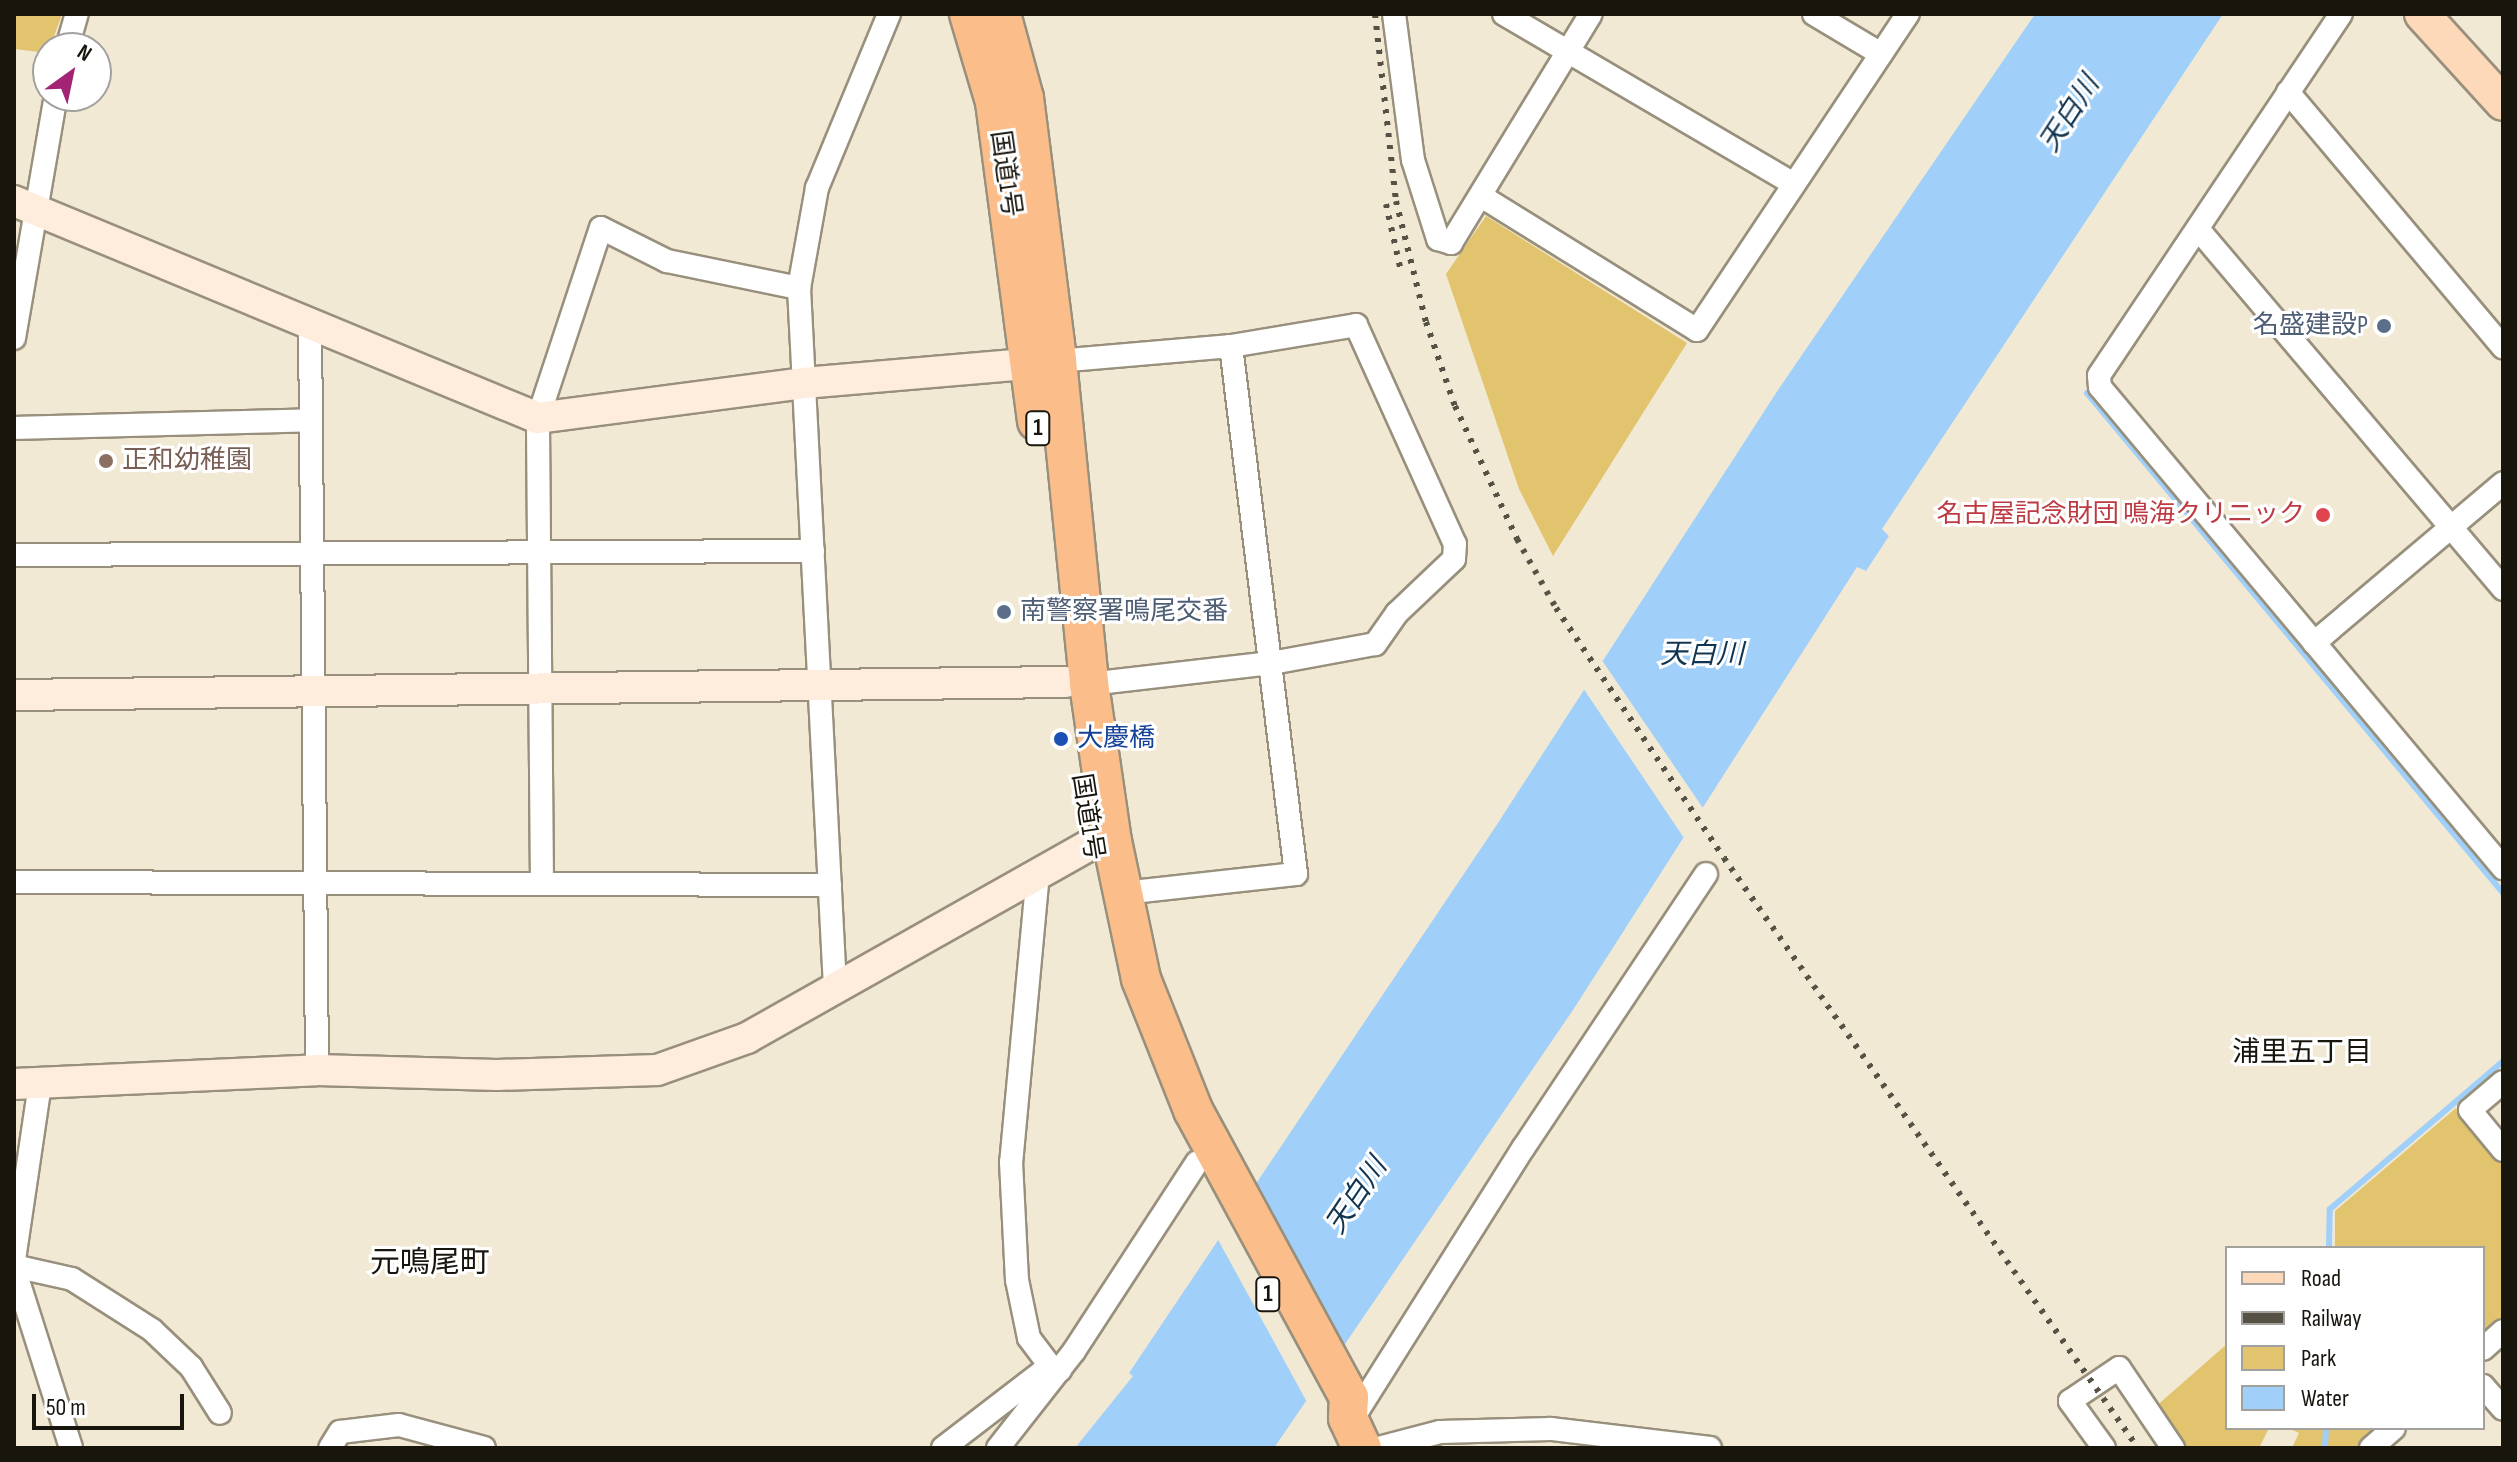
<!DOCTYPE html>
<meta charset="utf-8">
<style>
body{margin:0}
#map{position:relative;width:2517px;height:1462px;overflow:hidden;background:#f1e9d3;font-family:"Sofia Sans Condensed","Noto Sans JP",sans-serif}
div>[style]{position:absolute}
.green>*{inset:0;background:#e2c36e}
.water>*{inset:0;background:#a0d0fa}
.pier>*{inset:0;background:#f1e9d3}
.stream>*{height:6px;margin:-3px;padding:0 3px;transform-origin:3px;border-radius:3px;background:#a0d0fa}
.roads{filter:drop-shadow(2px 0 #98907c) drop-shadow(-2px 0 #98907c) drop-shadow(0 2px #98907c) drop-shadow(0 -2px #98907c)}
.street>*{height:22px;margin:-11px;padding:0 11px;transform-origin:11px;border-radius:11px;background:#fff}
.secondary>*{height:30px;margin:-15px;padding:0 15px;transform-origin:15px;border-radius:15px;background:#feecdc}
.primary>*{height:34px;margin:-17px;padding:0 17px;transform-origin:17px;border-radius:17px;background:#fdd8b9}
.highway>*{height:38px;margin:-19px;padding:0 19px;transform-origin:19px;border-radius:19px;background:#fbbe8b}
.rail>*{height:6px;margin-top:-3px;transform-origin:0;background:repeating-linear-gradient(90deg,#565145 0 4px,transparent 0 12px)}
.dots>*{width:22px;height:22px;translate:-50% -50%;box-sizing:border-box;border:4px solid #fff;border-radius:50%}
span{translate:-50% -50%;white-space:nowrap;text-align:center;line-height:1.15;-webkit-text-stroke:6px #fff;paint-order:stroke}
.shield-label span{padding:2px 6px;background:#fff;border:2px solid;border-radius:6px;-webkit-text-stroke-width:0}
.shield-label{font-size:24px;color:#18150d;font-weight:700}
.street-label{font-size:26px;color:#18150d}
.service-label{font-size:26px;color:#4e5e75}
.right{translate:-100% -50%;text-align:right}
.left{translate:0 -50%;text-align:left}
.education-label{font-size:26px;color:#785e54}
.health-label{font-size:26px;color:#be3a42}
.transit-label{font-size:26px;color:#164399}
.water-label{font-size:28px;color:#113551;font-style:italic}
.neighbourhood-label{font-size:28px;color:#18150d}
.quarter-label{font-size:30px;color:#18150d}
.frame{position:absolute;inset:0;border:16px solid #18150d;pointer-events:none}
.legend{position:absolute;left:2225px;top:1246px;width:260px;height:184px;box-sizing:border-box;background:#fff;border:2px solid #a3a19e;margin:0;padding:10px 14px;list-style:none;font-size:24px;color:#18150d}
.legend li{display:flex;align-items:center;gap:16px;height:40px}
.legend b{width:40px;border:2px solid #a3a19e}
.north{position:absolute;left:32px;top:32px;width:80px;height:80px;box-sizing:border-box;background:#fff;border:2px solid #a3a19e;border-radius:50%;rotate:33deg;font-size:22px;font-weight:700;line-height:32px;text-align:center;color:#18150d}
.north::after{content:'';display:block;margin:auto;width:28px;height:36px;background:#a32374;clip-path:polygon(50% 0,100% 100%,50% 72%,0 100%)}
.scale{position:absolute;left:32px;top:1394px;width:152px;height:36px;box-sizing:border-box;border:4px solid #18150d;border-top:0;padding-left:10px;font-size:24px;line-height:28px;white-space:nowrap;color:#18150d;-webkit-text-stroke:6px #fff;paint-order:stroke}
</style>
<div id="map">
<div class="green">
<i style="clip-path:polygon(14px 14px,62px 14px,48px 53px,14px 49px)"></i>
<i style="clip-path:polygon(1486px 216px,1687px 343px,1553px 556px,1519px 489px,1446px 274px)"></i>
<i style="clip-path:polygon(2456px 1108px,2503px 1165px,2503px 1318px,2483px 1336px,2483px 1248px,2335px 1248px,2335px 1211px)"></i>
<i style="clip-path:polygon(2227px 1344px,2227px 1428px,2269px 1428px,2259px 1448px,2186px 1448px,2154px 1408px)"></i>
<i style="clip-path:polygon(2288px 1428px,2381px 1428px,2358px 1448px,2292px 1448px,2299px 1433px)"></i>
</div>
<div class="water">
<i style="clip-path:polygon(2035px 14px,2223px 14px,1882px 529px,1889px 536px,1866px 571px,1857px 567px,1573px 1010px,1274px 1448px,1075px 1448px,1133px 1376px,1129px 1373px,1496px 826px,1778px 390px)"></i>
</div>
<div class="pier">
<i style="clip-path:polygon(1599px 656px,1705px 811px,1686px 841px,1581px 685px)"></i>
<i style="clip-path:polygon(1251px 1184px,1343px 1351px,1308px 1404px,1216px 1236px)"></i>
</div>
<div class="stream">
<i style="left:2087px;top:393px;width:650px;rotate:50.24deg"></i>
<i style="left:2329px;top:1248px;width:39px;rotate:-89deg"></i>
<i style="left:2330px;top:1209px;width:228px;rotate:-40.5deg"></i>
<i style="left:2325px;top:1446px;width:18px;rotate:-87deg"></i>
</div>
<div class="roads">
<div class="street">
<i style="left:1394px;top:14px;width:147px;rotate:82.6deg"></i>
<i style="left:1413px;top:160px;width:83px;rotate:72.4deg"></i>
<i style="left:1438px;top:239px;width:14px;rotate:17deg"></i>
<i style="left:1451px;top:243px;width:268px;rotate:-58.6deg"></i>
<i style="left:1504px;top:14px;width:334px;rotate:30.4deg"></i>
<i style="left:1814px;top:14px;width:78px;rotate:30.8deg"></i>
<i style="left:2341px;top:14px;width:435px;rotate:123.8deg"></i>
<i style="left:2099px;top:376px;width:11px;rotate:85deg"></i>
<i style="left:2100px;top:387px;width:628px;rotate:50.04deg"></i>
<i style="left:67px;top:48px;width:35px;rotate:-74deg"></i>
<i style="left:2288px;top:92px;width:334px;rotate:49.9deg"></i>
<i style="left:1481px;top:196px;width:254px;rotate:31.8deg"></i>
<i style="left:1697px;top:330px;width:380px;rotate:-56.3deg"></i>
<i style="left:2198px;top:229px;width:472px;rotate:49.7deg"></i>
<i style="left:310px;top:325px;width:745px;rotate:89.46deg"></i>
<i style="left:14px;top:338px;width:246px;rotate:-80.2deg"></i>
<i style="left:1057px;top:361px;width:175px;rotate:-4.9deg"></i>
<i style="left:1231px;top:346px;width:127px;rotate:-9.5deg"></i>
<i style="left:1356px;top:325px;width:240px;rotate:65.7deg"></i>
<i style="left:1455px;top:544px;width:15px;rotate:94deg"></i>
<i style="left:1454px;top:559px;width:79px;rotate:136.5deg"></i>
<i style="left:1397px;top:613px;width:38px;rotate:125deg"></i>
<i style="left:1375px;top:644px;width:106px;rotate:169.6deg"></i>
<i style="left:1271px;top:663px;width:183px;rotate:173.4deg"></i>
<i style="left:14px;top:428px;width:297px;rotate:-1.5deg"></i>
<i style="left:14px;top:555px;width:799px;rotate:-0.29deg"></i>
<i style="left:2314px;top:643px;width:248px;rotate:-40.2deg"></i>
<i style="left:1038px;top:873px;width:290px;rotate:95.3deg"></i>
<i style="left:1011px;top:1162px;width:118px;rotate:87.1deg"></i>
<i style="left:1017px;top:1280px;width:59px;rotate:78.3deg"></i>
<i style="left:1029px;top:1338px;width:35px;rotate:53deg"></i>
<i style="left:1050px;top:1366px;width:11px;rotate:22deg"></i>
<i style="left:14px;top:882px;width:816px;rotate:0.21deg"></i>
<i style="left:542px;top:884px;width:466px;rotate:-90.5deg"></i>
<i style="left:538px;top:418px;width:200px;rotate:-71.7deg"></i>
<i style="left:601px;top:228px;width:74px;rotate:26.6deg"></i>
<i style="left:667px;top:261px;width:135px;rotate:11.6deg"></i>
<i style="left:1123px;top:893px;width:174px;rotate:-6.3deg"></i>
<i style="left:1296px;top:874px;width:532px;rotate:-97.02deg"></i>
<i style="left:835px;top:987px;width:700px;rotate:-92.95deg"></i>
<i style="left:799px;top:288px;width:102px;rotate:-79.8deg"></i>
<i style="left:817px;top:188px;width:188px;rotate:-67.5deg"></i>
<i style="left:2503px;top:1082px;width:43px;rotate:139.7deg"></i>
<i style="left:2470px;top:1110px;width:52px;rotate:50.5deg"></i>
<i style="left:14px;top:1260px;width:179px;rotate:-81.6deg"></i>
<i style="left:14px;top:1266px;width:59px;rotate:12.6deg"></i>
<i style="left:72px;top:1279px;width:95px;rotate:32.5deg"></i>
<i style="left:152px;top:1330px;width:54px;rotate:43.5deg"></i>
<i style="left:191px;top:1367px;width:54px;rotate:57.8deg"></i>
<i style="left:14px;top:1268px;width:189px;rotate:72.4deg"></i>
<i style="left:2483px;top:1349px;width:27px;rotate:-42deg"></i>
<i style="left:2483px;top:1386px;width:30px;rotate:49deg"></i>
<i style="left:1350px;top:1423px;width:326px;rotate:-57.8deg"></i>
<i style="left:1524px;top:1147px;width:328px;rotate:-56.3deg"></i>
<i style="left:330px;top:1448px;width:19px;rotate:-58deg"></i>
<i style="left:340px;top:1432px;width:59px;rotate:-6.8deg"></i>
<i style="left:399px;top:1425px;width:88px;rotate:15.1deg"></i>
<i style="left:943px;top:1448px;width:135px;rotate:-37.5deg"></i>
<i style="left:998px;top:1448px;width:123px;rotate:-51.9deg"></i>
<i style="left:1074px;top:1351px;width:225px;rotate:-56.9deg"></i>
<i style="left:1379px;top:1448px;width:63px;rotate:-14.7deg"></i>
<i style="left:1440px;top:1432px;width:111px;rotate:-1.5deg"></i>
<i style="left:1551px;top:1429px;width:160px;rotate:6.8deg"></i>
<i style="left:2104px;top:1448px;width:58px;rotate:-125.9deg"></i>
<i style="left:2070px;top:1401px;width:59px;rotate:-34deg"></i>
<i style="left:2119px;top:1368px;width:97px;rotate:56deg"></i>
<i style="left:2371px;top:1448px;width:30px;rotate:-41deg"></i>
</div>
<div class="secondary">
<i style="left:14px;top:201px;width:567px;rotate:22.5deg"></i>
<i style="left:538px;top:418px;width:268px;rotate:-7.5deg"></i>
<i style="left:804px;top:383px;width:246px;rotate:-4.9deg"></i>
<i style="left:14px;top:695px;width:1052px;rotate:-0.71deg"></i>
<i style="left:14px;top:1084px;width:303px;rotate:-2.6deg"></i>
<i style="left:317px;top:1070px;width:180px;rotate:1.6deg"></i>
<i style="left:497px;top:1075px;width:160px;rotate:-1.8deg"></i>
<i style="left:657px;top:1070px;width:96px;rotate:-19.6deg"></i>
<i style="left:747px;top:1038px;width:394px;rotate:-29.4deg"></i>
<i style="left:1090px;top:845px;width:22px;rotate:-10deg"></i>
</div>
<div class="primary">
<i style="left:2422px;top:14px;width:120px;rotate:47.7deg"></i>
</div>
<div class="highway">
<i style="left:969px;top:14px;width:92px;rotate:73.5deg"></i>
<i style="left:995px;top:102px;width:322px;rotate:82.5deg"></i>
<i style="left:1001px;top:14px;width:87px;rotate:74.7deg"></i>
<i style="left:1024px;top:98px;width:265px;rotate:82.8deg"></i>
<i style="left:1057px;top:361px;width:325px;rotate:84.3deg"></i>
<i style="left:1089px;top:684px;width:159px;rotate:81.7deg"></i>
<i style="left:1112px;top:841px;width:141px;rotate:78.1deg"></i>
<i style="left:1141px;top:979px;width:141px;rotate:68.3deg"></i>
<i style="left:1193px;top:1110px;width:327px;rotate:61.5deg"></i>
<i style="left:1349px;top:1397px;width:21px;rotate:93deg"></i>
<i style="left:1348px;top:1418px;width:33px;rotate:65deg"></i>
</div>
</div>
<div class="rail">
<i style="left:1375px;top:14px;width:188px;rotate:83.6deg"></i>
<i style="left:1396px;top:201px;width:125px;rotate:76.1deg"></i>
<i style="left:1426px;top:322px;width:89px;rotate:71deg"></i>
<i style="left:1455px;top:406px;width:147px;rotate:65deg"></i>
<i style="left:1517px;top:539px;width:79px;rotate:60.5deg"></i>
<i style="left:1556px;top:608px;width:301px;rotate:56.1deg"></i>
<i style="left:1724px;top:858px;width:721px;rotate:54.94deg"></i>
<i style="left:1386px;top:204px;width:65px;rotate:77.5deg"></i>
</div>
<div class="dots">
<i style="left:2384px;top:326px;background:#5c6f8a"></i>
<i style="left:106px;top:461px;background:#8d6e63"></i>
<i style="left:2323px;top:515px;background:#e0444e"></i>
<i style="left:1004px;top:612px;background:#5c6f8a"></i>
<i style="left:1061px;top:739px;background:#1a4fb4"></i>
</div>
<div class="shield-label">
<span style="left:1038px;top:428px">1</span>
<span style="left:1268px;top:1294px">1</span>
</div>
<div class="street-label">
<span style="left:1005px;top:174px;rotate:82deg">国道1号</span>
<span style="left:1087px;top:817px;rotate:81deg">国道1号</span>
</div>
<div class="service-label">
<span class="right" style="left:2368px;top:326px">名盛建設P</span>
<span class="left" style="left:1020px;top:612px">南警察署鳴尾交番</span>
</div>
<div class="education-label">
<span class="left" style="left:122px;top:461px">正和幼稚園</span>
</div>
<div class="health-label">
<span class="right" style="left:2305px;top:515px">名古屋記念財団 鳴海クリニック</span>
</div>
<div class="transit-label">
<span class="left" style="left:1077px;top:739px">大慶橋</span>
</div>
<div class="water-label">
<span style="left:2070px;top:114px;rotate:-57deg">天白川</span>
<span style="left:1702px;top:655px">天白川</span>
<span style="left:1357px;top:1196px;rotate:-56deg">天白川</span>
</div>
<div class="neighbourhood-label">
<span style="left:2302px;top:1053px">浦里五丁目</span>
</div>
<div class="quarter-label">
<span style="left:430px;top:1263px">元鳴尾町</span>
</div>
<div class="frame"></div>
<ul class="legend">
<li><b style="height:10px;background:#fdd8b9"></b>Road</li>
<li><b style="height:10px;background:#565145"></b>Railway</li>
<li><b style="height:22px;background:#e2c36e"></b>Park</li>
<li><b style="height:22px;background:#a0d0fa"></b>Water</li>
</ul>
<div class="north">N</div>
<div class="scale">50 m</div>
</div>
